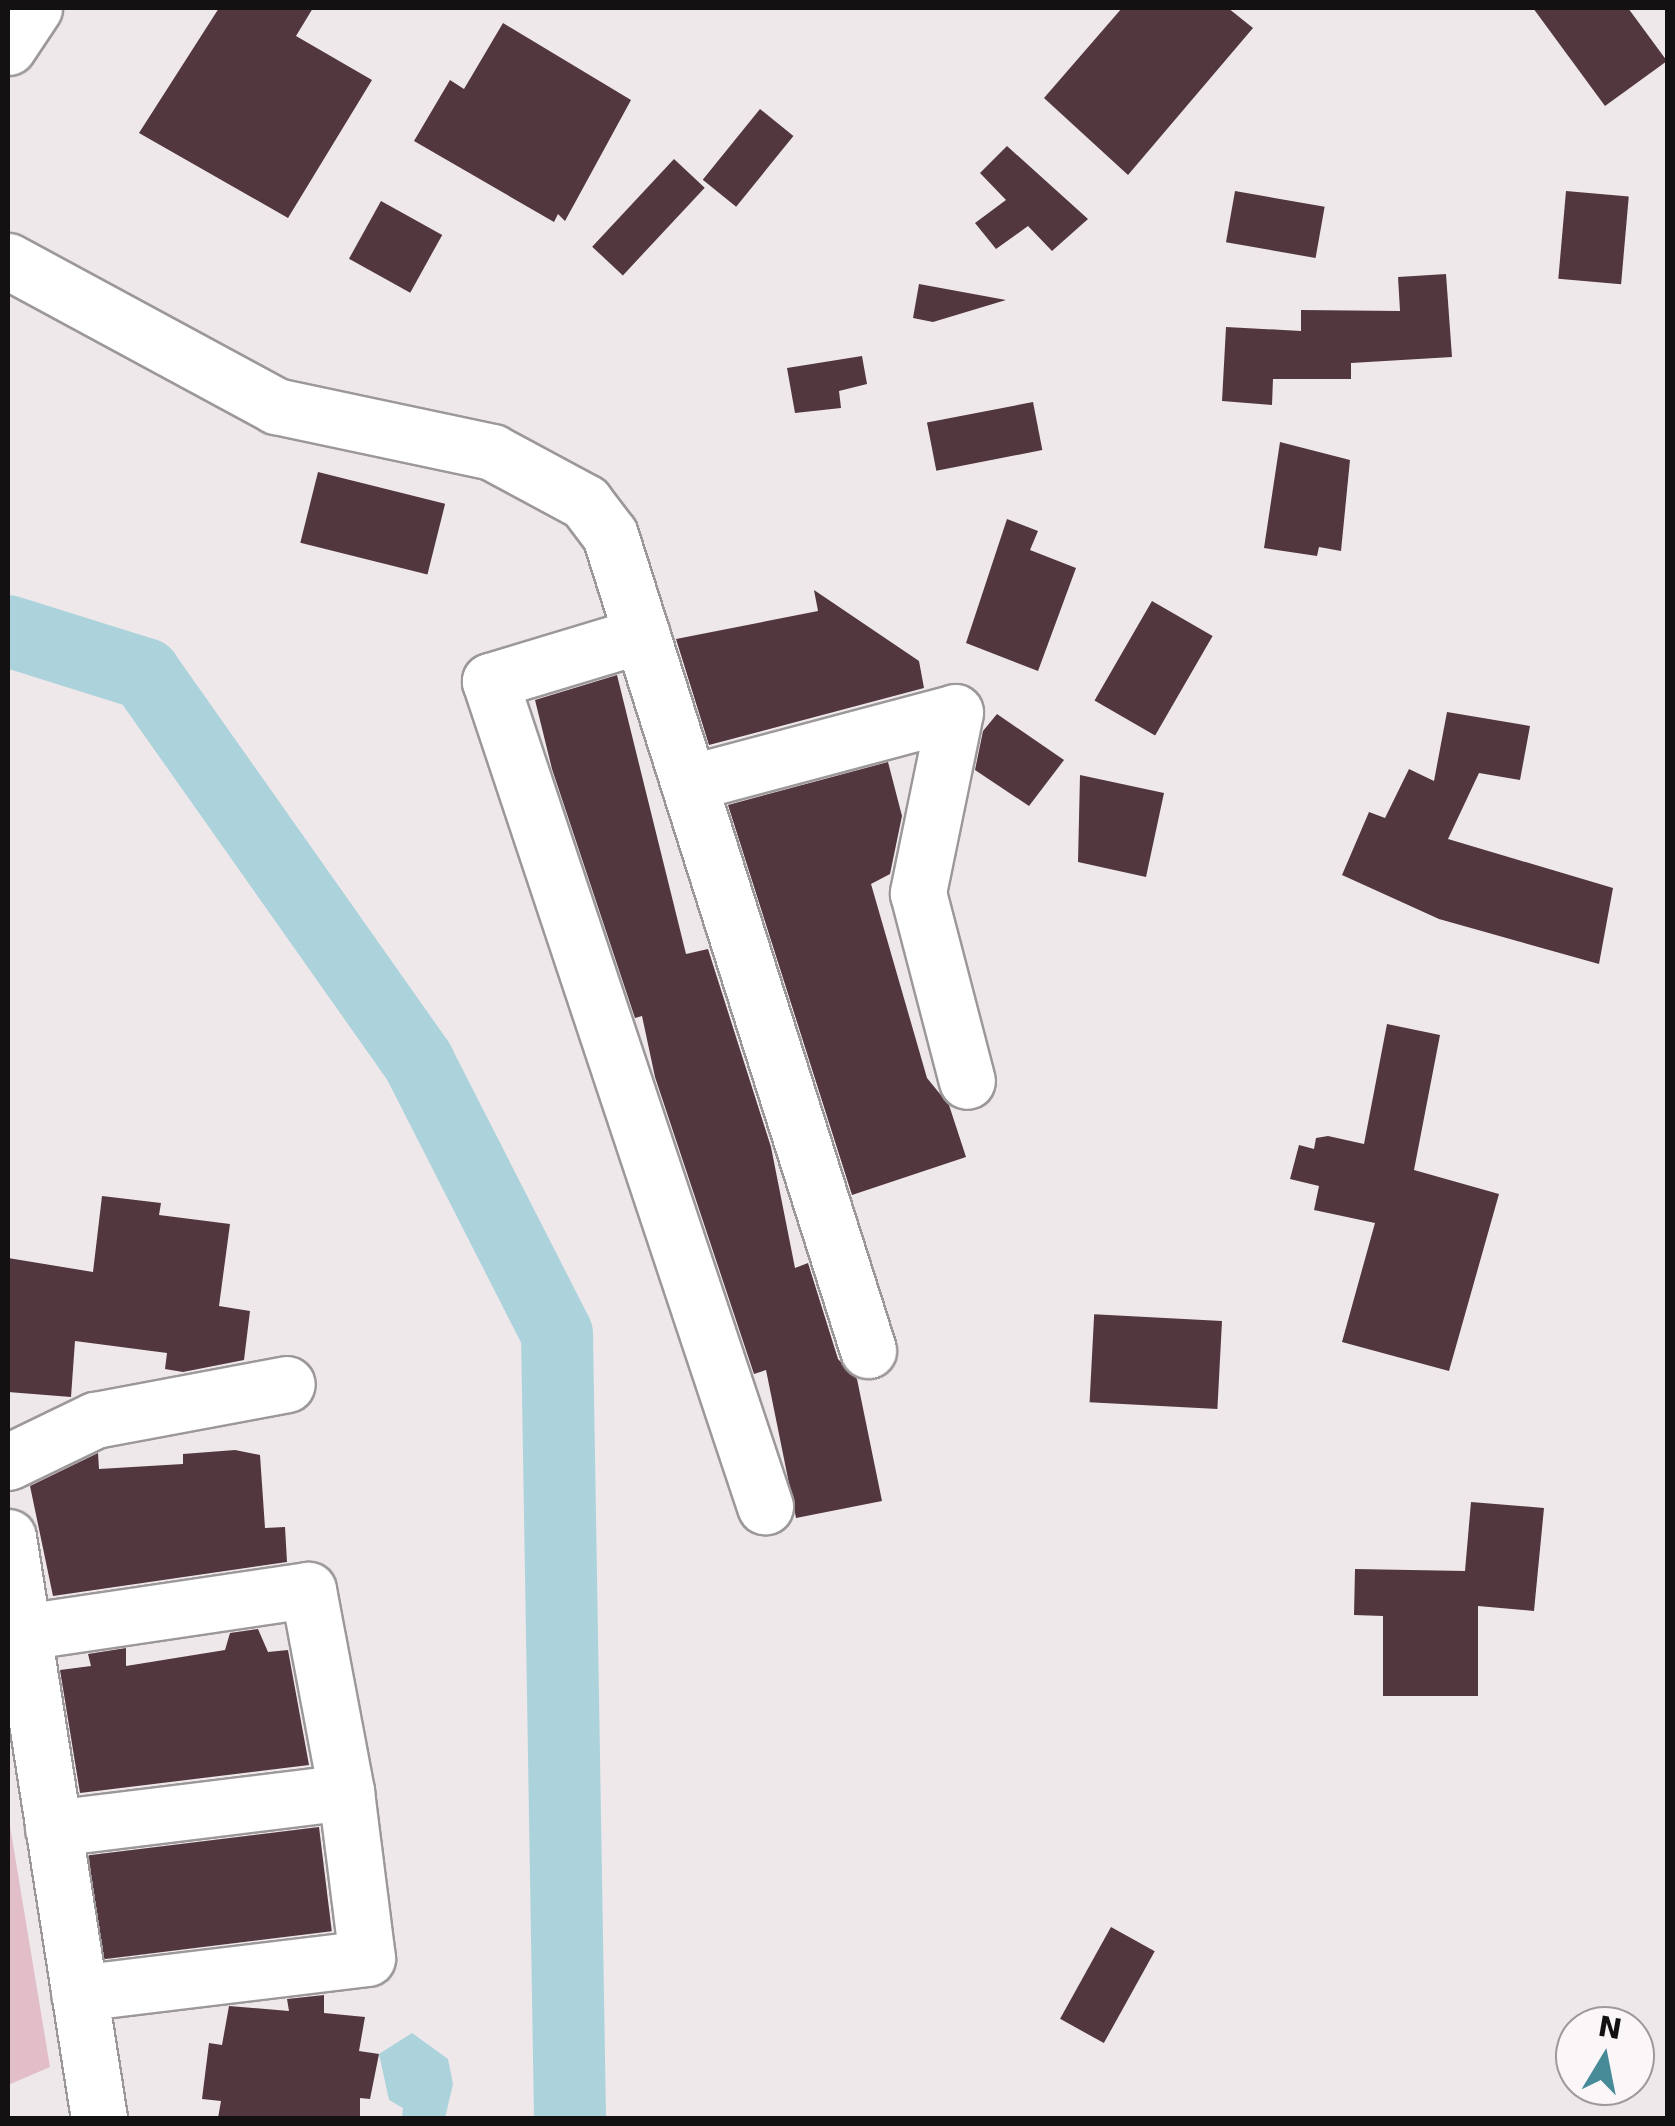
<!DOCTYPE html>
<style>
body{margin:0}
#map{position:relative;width:1675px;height:2126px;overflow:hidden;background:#eee8ea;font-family:"DejaVu Sans",sans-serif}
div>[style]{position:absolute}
.green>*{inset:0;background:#e1bec8}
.water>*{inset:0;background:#acd3dc}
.river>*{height:72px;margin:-36px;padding:0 36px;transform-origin:36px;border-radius:36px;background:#acd3dc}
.building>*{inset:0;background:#53373f;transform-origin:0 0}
.roads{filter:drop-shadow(2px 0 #9c9899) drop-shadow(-2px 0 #9c9899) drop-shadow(0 2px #9c9899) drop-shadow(0 -2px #9c9899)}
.minor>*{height:55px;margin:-27.5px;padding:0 27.5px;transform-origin:27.5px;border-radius:27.5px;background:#fff}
.major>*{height:55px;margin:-27.5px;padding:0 27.5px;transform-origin:27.5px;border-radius:27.5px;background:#fff}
span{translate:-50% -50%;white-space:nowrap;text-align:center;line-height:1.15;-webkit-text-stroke:10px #fbf6f7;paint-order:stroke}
.frame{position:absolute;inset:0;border:10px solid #131112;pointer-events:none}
.north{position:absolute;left:1555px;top:2006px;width:100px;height:100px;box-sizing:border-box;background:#fbf6f7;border:2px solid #9e9a9b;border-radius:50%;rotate:10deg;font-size:28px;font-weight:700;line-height:40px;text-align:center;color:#131112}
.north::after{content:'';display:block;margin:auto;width:35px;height:45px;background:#478b99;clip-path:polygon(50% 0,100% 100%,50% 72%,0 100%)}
</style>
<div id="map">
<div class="green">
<i style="clip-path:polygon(8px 1814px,50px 2067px,8px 2085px)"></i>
</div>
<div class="water">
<i style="clip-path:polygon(412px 2033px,448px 2059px,453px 2084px,445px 2118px,402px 2118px,403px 2108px,389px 2100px,379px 2054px)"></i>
</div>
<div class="river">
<i style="left:8px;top:631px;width:144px;rotate:17.4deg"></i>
<i style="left:145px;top:674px;width:476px;rotate:54.8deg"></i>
<i style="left:419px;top:1063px;width:304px;rotate:63deg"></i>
<i style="left:557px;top:1334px;width:784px;rotate:89.05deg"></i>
</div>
<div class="building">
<i style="clip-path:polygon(219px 8px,313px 8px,296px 36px,372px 80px,288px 218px,139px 133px)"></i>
<i style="clip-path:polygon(1122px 8px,1228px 8px,1253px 28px,1128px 175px,1044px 98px)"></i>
<i style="clip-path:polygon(1533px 8px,1628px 8px,1667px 61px,1605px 106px)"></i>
<i style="clip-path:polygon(503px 23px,631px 100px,565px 221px,558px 214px,554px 222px,414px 141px,450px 80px,464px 89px)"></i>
<i style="left:760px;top:109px;width:43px;height:91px;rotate:39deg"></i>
<i style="clip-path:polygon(1007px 146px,1088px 219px,1052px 251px,1028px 226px,996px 249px,975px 223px,1006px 200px,980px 173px)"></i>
<i style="left:674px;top:159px;width:42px;height:120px;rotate:43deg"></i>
<i style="left:1235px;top:191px;width:91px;height:52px;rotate:10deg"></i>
<i style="left:1566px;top:191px;width:63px;height:88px;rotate:5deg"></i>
<i style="left:381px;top:201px;width:70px;height:66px;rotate:29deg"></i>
<i style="clip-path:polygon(1446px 274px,1452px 357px,1351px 363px,1351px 379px,1273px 379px,1272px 405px,1222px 401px,1226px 327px,1301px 331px,1301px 310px,1400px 311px,1398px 277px)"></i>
<i style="clip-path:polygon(919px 284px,1006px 300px,933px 322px,913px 318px)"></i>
<i style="clip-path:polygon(862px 356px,867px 384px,839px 391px,841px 408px,795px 413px,787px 368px)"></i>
<i style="left:1033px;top:402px;width:49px;height:108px;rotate:79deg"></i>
<i style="clip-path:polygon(1280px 442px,1350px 460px,1341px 551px,1319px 547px,1317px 556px,1264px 548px)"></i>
<i style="left:318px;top:472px;width:131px;height:73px;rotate:14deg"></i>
<i style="clip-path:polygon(1007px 519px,1038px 531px,1030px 550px,1076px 568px,1038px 671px,966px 643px)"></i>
<i style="clip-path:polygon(814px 590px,919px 661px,924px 688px,709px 745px,676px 639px,818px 611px)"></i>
<i style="left:1152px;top:601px;width:70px;height:115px;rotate:30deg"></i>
<i style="clip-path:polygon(617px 675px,686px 954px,708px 949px,771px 1147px,795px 1268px,808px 1263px,838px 1359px,857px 1379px,882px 1501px,796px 1518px,766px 1370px,754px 1374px,655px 1077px,642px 1016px,635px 1018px,552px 769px,535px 700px)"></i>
<i style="clip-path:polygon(1447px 712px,1530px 726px,1520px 780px,1479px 773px,1448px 839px,1613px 888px,1599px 964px,1439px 919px,1342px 875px,1369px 812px,1385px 818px,1409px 769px,1434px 781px)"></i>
<i style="clip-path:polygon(997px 714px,1064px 760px,1029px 806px,975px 770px,983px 731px)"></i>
<i style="clip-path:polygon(888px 762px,902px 816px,890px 874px,871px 884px,927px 1078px,949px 1105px,966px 1157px,852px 1195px,728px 805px)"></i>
<i style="clip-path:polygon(1080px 775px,1164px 793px,1146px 877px,1078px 862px)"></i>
<i style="clip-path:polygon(1387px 1024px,1440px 1035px,1414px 1170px,1499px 1194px,1449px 1371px,1342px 1342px,1375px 1223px,1314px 1210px,1319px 1186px,1290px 1179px,1299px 1145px,1314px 1149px,1316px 1138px,1328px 1136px,1364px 1144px)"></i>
<i style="clip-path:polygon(102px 1196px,161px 1203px,159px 1215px,230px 1224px,219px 1306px,250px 1311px,244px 1360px,183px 1372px,165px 1369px,167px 1353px,75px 1341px,71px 1397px,8px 1392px,8px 1258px,93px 1272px)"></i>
<i style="left:1222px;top:1321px;width:88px;height:128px;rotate:93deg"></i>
<i style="clip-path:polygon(235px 1450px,260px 1455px,265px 1528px,285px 1527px,287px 1562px,53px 1596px,30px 1486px,98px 1453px,99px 1469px,183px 1464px,183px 1454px)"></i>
<i style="clip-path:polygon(1471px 1502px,1544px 1508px,1534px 1611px,1478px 1606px,1478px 1696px,1383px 1696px,1383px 1616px,1354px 1615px,1355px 1569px,1465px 1571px)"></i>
<i style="clip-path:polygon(258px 1629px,268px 1652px,288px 1650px,309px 1765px,80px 1793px,60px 1670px,91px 1666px,88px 1654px,126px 1648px,126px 1666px,225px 1650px,230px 1633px)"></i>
<i style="left:319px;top:1827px;width:105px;height:232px;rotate:83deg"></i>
<i style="left:1111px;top:1927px;width:50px;height:105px;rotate:29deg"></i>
<i style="clip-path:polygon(324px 1995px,324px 2013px,365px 2017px,359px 2051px,379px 2054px,370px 2099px,360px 2098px,360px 2118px,218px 2118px,221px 2101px,202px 2099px,209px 2043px,222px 2045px,229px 2006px,289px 2011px,287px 1999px)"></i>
</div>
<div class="roads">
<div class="minor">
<i style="left:8px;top:261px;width:305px;rotate:28.4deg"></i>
<i style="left:276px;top:406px;width:221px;rotate:12deg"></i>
<i style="left:492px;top:452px;width:106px;rotate:28.3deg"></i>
<i style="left:585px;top:502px;width:41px;rotate:52.9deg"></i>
<i style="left:610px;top:535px;width:855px;rotate:72.43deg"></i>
<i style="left:642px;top:635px;width:159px;rotate:163.2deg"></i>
<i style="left:490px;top:681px;width:870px;rotate:71.57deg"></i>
<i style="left:689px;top:783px;width:275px;rotate:-14.9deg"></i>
<i style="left:955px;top:712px;width:185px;rotate:101.6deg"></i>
<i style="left:918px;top:893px;width:194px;rotate:75.4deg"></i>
<i style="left:8px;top:1462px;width:97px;rotate:-25.8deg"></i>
<i style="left:95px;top:1420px;width:195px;rotate:-10.6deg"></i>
<i style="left:8px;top:1537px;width:588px;rotate:81.1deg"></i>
<i style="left:23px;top:1632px;width:288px;rotate:-8.4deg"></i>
<i style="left:308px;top:1590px;width:206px;rotate:79.3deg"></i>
<i style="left:53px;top:1828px;width:295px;rotate:-7deg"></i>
<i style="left:346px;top:1792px;width:167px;rotate:82.8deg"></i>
<i style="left:367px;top:1958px;width:290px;rotate:173.1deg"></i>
</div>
<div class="major">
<i style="left:8px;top:47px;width:47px;rotate:-56.3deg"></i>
</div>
</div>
<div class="frame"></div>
<div class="north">N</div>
</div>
